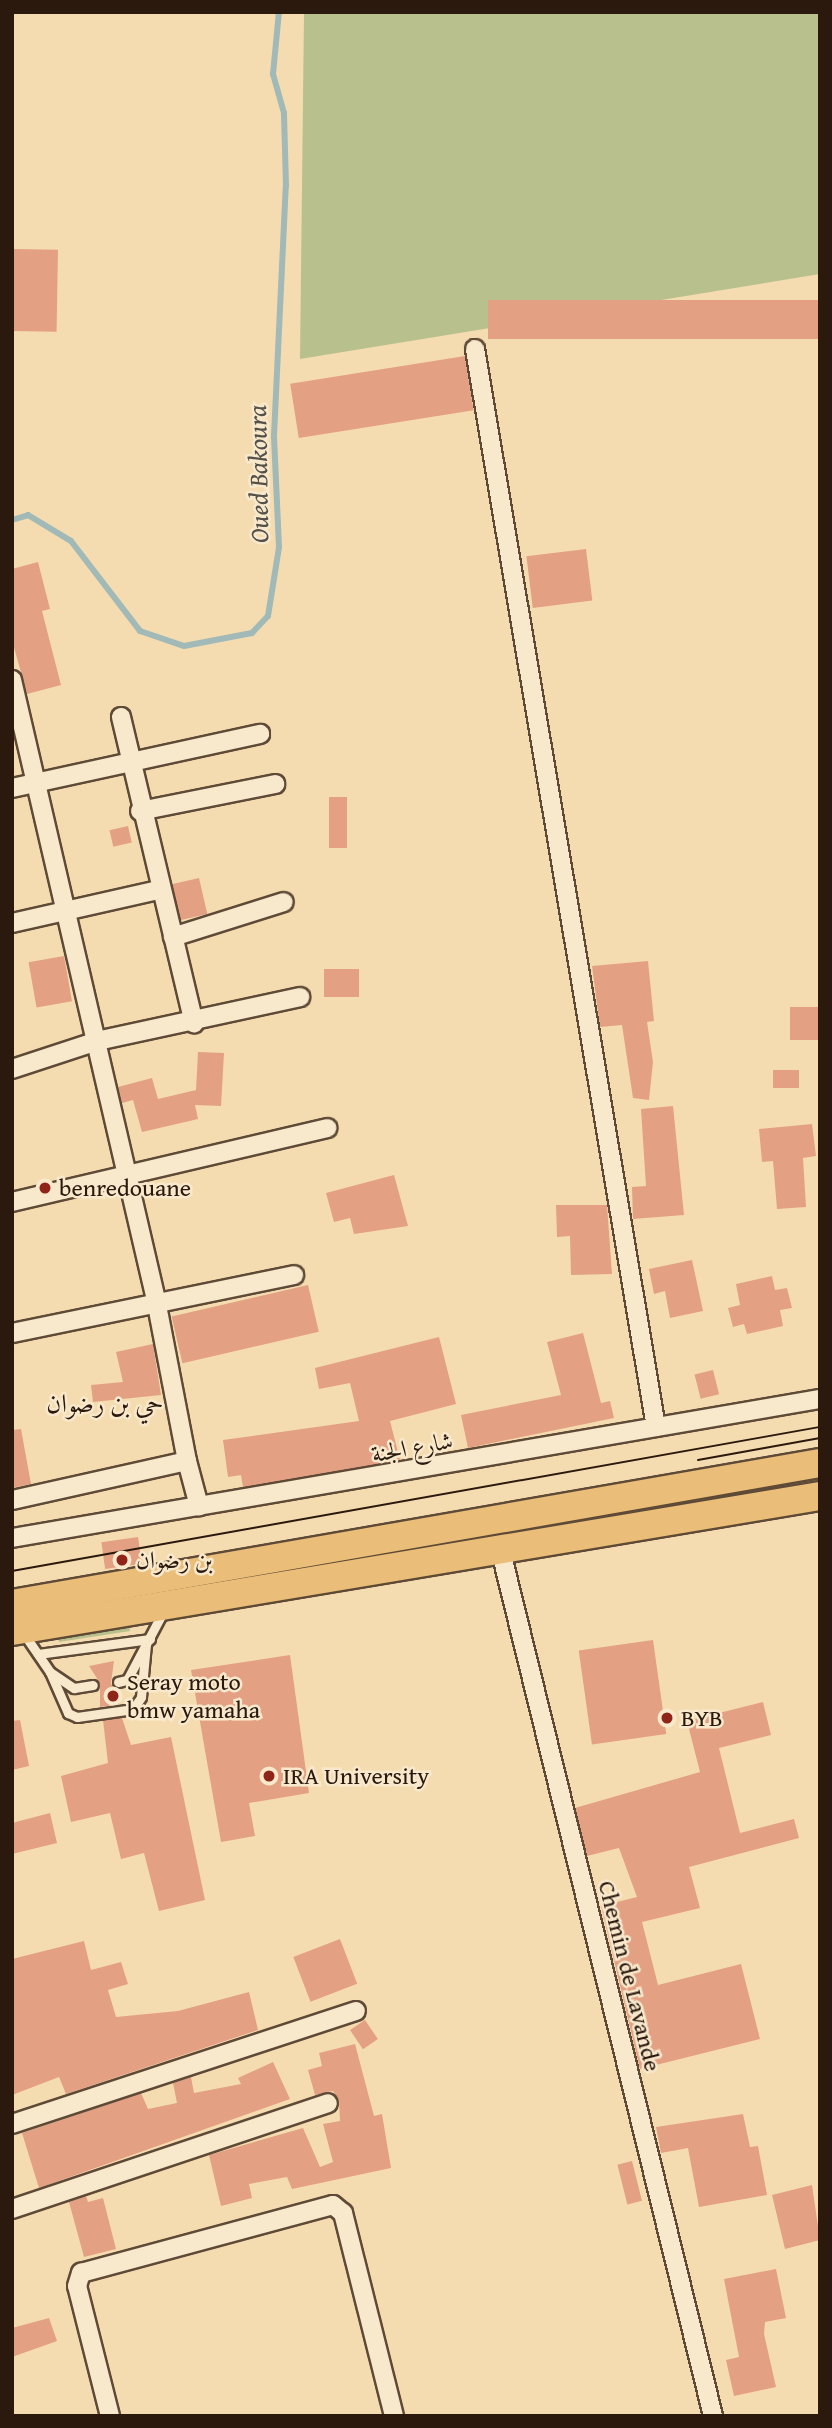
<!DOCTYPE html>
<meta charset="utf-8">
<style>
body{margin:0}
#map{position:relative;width:832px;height:2428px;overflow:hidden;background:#f5dcb0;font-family:"Gentium Book Plus",Amiri,serif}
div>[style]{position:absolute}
.green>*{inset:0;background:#b8c18e}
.stream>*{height:6px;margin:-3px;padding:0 3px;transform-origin:3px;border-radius:3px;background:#a1b9b7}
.building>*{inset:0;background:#e3a083;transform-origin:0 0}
.roads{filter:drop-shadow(2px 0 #5e4a36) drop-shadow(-2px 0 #5e4a36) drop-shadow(0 2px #5e4a36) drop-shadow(0 -2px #5e4a36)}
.service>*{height:9px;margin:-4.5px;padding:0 4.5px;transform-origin:4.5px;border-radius:4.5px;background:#f8e8cc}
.minor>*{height:18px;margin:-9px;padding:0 9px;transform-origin:9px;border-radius:9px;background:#f8e8cc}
.primary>*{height:28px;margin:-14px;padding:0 14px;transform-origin:14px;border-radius:14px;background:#eabe78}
.tram>*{height:2px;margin:-1px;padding:0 1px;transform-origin:1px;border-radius:1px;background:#2b190e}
.dots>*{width:19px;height:19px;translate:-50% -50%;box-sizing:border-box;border:4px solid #f8e8cc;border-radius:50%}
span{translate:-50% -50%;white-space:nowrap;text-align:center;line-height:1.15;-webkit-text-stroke:5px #f8e8cc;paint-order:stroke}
.poi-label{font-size:24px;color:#2b190e}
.left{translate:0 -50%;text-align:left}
.street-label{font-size:24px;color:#2b190e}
.water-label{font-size:26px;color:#545149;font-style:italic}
.neighbourhood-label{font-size:26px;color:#2b190e}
.frame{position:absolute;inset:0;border:14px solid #2b190e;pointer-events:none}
</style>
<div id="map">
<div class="green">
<i style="clip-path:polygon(304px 12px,820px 12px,820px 274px,300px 359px)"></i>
<i style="clip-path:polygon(129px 1624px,130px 1631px,59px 1642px,58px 1636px)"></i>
</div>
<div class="stream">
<i style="left:12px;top:520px;width:17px;rotate:-17deg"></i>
<i style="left:28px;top:515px;width:50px;rotate:31.2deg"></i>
<i style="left:71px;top:541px;width:113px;rotate:52.5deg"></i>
<i style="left:140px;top:631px;width:46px;rotate:18.8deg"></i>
<i style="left:184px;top:646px;width:69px;rotate:-10.8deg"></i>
<i style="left:252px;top:633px;width:23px;rotate:-47deg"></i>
<i style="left:268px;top:616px;width:70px;rotate:-80.9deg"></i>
<i style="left:279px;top:547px;width:111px;rotate:-92.6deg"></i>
<i style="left:274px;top:436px;width:250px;rotate:-87.3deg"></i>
<i style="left:286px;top:186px;width:73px;rotate:-91.6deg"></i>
<i style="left:284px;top:113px;width:41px;rotate:-105.8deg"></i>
<i style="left:273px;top:74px;width:62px;rotate:-84.5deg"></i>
</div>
<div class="building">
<i style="left:12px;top:249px;width:46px;height:82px;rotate:1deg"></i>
<i style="left:820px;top:300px;width:39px;height:332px;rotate:90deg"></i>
<i style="left:465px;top:356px;width:55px;height:177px;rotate:81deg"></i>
<i style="left:586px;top:549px;width:52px;height:60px;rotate:83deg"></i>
<i style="clip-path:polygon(38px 562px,50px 609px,42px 611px,61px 685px,27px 694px,12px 640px,12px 569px)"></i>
<i style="left:329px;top:797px;width:18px;height:51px"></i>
<i style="left:128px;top:826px;width:17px;height:19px;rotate:77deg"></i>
<i style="left:199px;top:878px;width:37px;height:28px;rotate:77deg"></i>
<i style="left:64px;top:956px;width:46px;height:36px;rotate:80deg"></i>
<i style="clip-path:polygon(648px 961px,654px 1021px,647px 1022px,653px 1062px,649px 1100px,633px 1098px,622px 1025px,600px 1027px,592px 966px)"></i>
<i style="left:324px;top:969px;width:35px;height:28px"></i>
<i style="left:820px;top:1007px;width:33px;height:30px;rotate:90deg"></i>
<i style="clip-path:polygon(198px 1052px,224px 1053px,221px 1106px,195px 1105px,198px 1119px,142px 1132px,133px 1100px,122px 1103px,118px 1087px,152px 1078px,158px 1099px,196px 1090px)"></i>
<i style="left:773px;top:1070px;width:26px;height:18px"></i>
<i style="clip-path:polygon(673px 1106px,684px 1215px,633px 1219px,632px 1187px,646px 1186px,641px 1109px)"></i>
<i style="clip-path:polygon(812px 1124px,816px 1156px,803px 1158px,806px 1207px,777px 1209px,773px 1161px,762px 1162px,759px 1129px)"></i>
<i style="clip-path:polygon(394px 1175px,408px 1226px,354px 1234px,350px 1218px,334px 1222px,326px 1193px)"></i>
<i style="clip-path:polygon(556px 1205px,607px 1205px,612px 1274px,571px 1275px,570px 1236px,557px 1237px)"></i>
<i style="clip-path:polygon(692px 1260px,703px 1311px,670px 1318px,665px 1291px,654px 1294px,649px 1269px)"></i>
<i style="clip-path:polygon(772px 1276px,775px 1290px,787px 1288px,792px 1308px,780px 1310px,783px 1326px,747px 1334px,744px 1324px,733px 1327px,728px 1308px,740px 1305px,736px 1284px)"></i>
<i style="left:308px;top:1285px;width:48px;height:140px;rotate:77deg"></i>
<i style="clip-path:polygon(583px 1333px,601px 1403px,610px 1401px,614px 1418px,468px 1448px,461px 1415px,561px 1395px,547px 1342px)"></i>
<i style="clip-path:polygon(439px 1337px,456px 1404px,390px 1421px,400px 1460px,243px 1487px,241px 1475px,228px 1477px,223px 1440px,359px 1421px,350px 1383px,319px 1389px,315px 1368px)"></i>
<i style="clip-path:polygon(153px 1344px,161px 1395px,93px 1402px,91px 1385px,123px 1382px,116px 1352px)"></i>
<i style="left:713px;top:1370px;width:25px;height:19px;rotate:76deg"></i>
<i style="clip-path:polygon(21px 1429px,31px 1484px,12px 1488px,12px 1430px)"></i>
<i style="left:138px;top:1537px;width:27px;height:37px;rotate:82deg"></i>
<i style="left:653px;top:1640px;width:95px;height:75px;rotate:82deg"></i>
<i style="clip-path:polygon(290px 1655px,309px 1793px,249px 1803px,255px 1836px,221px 1842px,191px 1670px)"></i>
<i style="clip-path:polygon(114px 1661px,111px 1683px,119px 1704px,100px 1707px,100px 1683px,89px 1666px)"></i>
<i style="clip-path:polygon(763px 1702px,771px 1735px,719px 1748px,740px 1833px,794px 1819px,799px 1838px,689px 1867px,700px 1908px,642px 1922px,658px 1985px,741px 1964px,760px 2039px,640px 2069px,601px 1906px,637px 1897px,619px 1848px,587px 1856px,575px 1808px,700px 1772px,687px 1721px)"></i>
<i style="clip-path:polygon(122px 1718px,131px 1745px,171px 1737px,205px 1900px,159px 1911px,144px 1853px,121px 1859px,110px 1813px,71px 1822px,61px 1776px,108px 1763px,103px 1720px)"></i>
<i style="clip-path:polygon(20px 1720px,29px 1766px,12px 1770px,12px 1721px)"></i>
<i style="clip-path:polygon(50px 1813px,57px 1843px,12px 1854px,12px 1823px)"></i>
<i style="left:340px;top:1939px;width:48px;height:50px;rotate:69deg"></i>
<i style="clip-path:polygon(84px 1941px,91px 1970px,121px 1962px,128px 1984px,108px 1990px,116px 2017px,178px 2011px,249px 1992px,258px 2030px,66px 2094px,59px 2077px,12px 2095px,12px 1959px)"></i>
<i style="left:365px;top:2020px;width:23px;height:18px;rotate:56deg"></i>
<i style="clip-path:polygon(355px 2044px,374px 2116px,382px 2114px,391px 2168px,292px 2189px,287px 2177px,249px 2184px,252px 2198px,221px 2206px,209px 2155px,303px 2128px,320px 2167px,333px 2162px,323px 2124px,340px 2121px,339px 2100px,333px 2091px,315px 2095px,308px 2070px,322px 2066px,319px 2053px)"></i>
<i style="clip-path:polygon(273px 2062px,290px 2099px,39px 2188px,22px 2133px,141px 2093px,148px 2109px,177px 2103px,173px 2083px,191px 2077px,194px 2093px,241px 2084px,238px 2078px)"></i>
<i style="clip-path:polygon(743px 2114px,750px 2147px,758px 2146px,767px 2195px,699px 2207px,688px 2148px,661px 2153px,656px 2127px)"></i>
<i style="left:632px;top:2161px;width:41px;height:15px;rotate:76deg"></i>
<i style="clip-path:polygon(812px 2185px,820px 2240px,785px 2249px,772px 2195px)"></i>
<i style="clip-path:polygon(86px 2196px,88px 2202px,103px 2198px,116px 2249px,84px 2257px,69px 2202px)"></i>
<i style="clip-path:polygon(776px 2269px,786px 2318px,765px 2322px,764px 2334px,776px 2387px,734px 2396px,726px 2360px,739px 2357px,724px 2279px)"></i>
<i style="clip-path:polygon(49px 2318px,57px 2341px,12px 2357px,12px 2328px)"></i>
</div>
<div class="roads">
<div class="service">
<i style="left:24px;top:1634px;width:46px;rotate:55.6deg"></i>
<i style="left:50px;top:1672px;width:29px;rotate:34deg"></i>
<i style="left:74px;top:1688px;width:19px;rotate:-9deg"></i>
<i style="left:38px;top:1654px;width:113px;rotate:-7.6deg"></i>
<i style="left:50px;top:1672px;width:45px;rotate:66.3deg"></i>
<i style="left:68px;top:1713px;width:10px;rotate:24deg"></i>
<i style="left:77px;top:1717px;width:57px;rotate:-8.1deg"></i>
<i style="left:133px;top:1709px;width:14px;rotate:-56deg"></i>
<i style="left:141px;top:1697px;width:53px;rotate:-84.6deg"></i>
<i style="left:118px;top:1682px;width:9px;rotate:-13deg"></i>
<i style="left:127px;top:1680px;width:77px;rotate:-62.1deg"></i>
</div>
<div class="minor">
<i style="left:475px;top:349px;width:1093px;rotate:80.47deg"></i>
<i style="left:12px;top:680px;width:637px;rotate:76.92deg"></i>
<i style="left:156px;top:1300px;width:164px;rotate:79.1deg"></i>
<i style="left:187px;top:1461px;width:179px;rotate:167.4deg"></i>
<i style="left:121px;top:717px;width:315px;rotate:76.6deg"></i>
<i style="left:12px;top:788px;width:254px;rotate:-12.3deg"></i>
<i style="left:140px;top:811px;width:138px;rotate:-11.3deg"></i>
<i style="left:12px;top:923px;width:151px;rotate:-12.7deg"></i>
<i style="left:173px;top:937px;width:116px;rotate:-17.5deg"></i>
<i style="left:12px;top:1069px;width:89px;rotate:-18.2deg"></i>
<i style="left:97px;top:1041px;width:208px;rotate:-12.2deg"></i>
<i style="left:12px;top:1202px;width:324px;rotate:-13.2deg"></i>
<i style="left:12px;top:1333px;width:288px;rotate:-11.6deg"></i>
<i style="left:187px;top:1461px;width:47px;rotate:75.1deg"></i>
<i style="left:12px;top:1538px;width:820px;rotate:-9.76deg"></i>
<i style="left:500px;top:1548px;width:894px;rotate:76.21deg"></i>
<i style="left:12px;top:2124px;width:362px;rotate:-18.2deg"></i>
<i style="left:12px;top:2209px;width:333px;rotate:-18.5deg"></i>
<i style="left:110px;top:2416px;width:134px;rotate:-104.2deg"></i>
<i style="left:77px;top:2286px;width:14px;rotate:-73deg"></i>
<i style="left:81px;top:2273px;width:261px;rotate:-15.1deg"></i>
<i style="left:333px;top:2205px;width:13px;rotate:39deg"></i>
<i style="left:343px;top:2213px;width:209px;rotate:75.9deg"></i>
</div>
<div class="primary">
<i style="left:12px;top:1604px;width:820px;rotate:-9.9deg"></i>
<i style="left:12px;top:1631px;width:819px;rotate:-9.49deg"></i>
</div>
</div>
<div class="tram">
<i style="left:698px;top:1460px;width:124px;rotate:-10.2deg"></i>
<i style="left:12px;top:1571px;width:821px;rotate:-10.11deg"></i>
</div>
<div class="dots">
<i style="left:45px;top:1188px;background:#8f2418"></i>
<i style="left:122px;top:1560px;background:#8f2418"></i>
<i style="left:113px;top:1696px;background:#8f2418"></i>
<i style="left:667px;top:1718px;background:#8f2418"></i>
<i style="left:269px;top:1776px;background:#8f2418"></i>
</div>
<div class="poi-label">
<span class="left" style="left:59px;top:1188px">benredouane</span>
<span class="left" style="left:136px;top:1560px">بن رضوان</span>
<span class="left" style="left:127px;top:1696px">Seray moto<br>bmw yamaha</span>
<span class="left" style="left:681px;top:1718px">BYB</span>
<span class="left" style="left:283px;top:1776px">IRA University</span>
</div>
<div class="street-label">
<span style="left:412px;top:1447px;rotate:-10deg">شارع الجنة</span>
<span style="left:630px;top:1976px;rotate:76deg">Chemin de Lavande</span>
</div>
<div class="water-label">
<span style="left:258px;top:474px;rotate:-91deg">Oued Bakoura</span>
</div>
<div class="neighbourhood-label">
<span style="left:105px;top:1403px">حي بن رضوان</span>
</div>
<div class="frame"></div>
</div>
